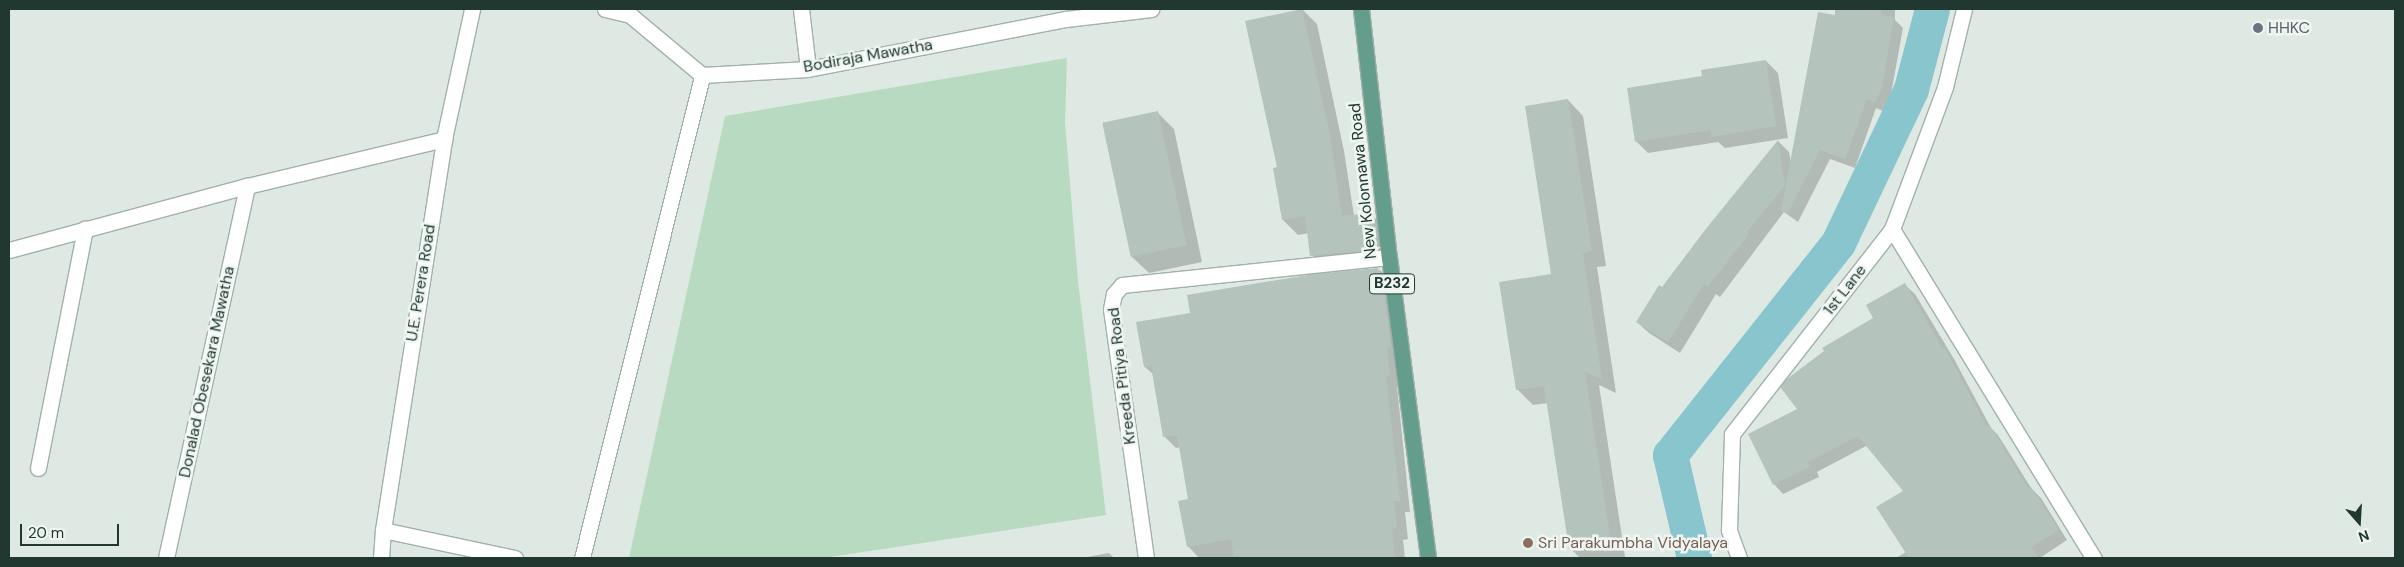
<!DOCTYPE html>
<style>
body{margin:0}
#map{position:relative;width:2404px;height:567px;overflow:hidden;background:#dfe9e4;font-family:"DM Sans",sans-serif}
div>[style]{position:absolute}
.green>*{inset:0;background:#b8dac0}
.shadow>*{inset:0;background:#0003}
.canal>*{height:35px;margin:-17.5px;padding:0 17.5px;transform-origin:17.5px;border-radius:17.5px;background:#88c5cd}
.building>*{inset:0;background:#b4c4bd;transform-origin:0 0}
.roads{filter:drop-shadow(1px 0 #a2b0ab) drop-shadow(-1px 0 #a2b0ab) drop-shadow(0 1px #a2b0ab) drop-shadow(0 -1px #a2b0ab)}
.street>*{height:15px;margin:-7.5px;padding:0 7.5px;transform-origin:7.5px;border-radius:7.5px;background:#fff}
.primary>*{height:15px;margin:-7.5px;padding:0 7.5px;transform-origin:7.5px;border-radius:7.5px;background:#659d8c}
.dots>*{width:14px;height:14px;translate:-50% -50%;box-sizing:border-box;border:2px solid #eff6f2;border-radius:50%}
span{translate:-50% -50%;white-space:nowrap;text-align:center;line-height:1.15;-webkit-text-stroke:5px #eff6f2;paint-order:stroke}
.shield-label span{padding:1px 4px;background:#eff6f2;border:1px solid;border-radius:4px;-webkit-text-stroke-width:0}
.shield-label{font-size:15px;color:#213831;font-weight:700}
.worship-label{font-size:16px;color:#5b616d}
.left{translate:0 -50%;text-align:left}
.street-label{font-size:16px;color:#213831}
.education-label{font-size:16px;color:#785e54}
.frame{position:absolute;inset:0;border:10px solid #213831;pointer-events:none}
.north{position:absolute;left:2334px;top:497px;width:50px;height:50px;-webkit-text-stroke:4px #eff6f2;paint-order:stroke;rotate:161deg;font-size:14px;font-weight:700;line-height:20px;text-align:center;color:#213831}
.north::after{content:'';display:block;margin:auto;width:18px;height:22px;background:#213831;clip-path:polygon(50% 0,100% 100%,50% 72%,0 100%)}
.scale{position:absolute;left:20px;top:524px;width:99px;height:22px;box-sizing:border-box;border:2px solid #213831;border-top:0;padding-left:6px;font-size:15px;line-height:18px;white-space:nowrap;color:#213831;-webkit-text-stroke:4px #eff6f2;paint-order:stroke}
</style>
<div id="map">
<div class="green">
<i style="clip-path:polygon(1067px 58px,1065px 122px,1078px 280px,1106px 515px,824px 558px,629px 558px,725px 116px)"></i>
</div>
<div class="shadow">
<i style="clip-path:polygon(1302px 9px,1317px 24px,1344px 151px,1354px 216px,1371px 214px,1386px 229px,1390px 264px,1327px 270px,1312px 255px,1309px 233px,1298px 235px,1283px 220px,1279px 168px)"></i>
<i style="clip-path:polygon(1837px 9px,1895px 9px,1895px 20px,1903px 28px,1890px 100px,1885px 112px,1876px 108px,1855px 168px,1830px 159px,1798px 222px,1784px 212px,1720px 297px,1716px 294px,1680px 353px,1649px 333px,1637px 322px,1706px 231px,1778px 141px,1789px 152px,1791px 163px)"></i>
<i style="clip-path:polygon(1766px 61px,1778px 73px,1788px 138px,1725px 148px,1718px 142px,1648px 153px,1636px 141px,1703px 77px)"></i>
<i style="clip-path:polygon(1568px 100px,1583px 116px,1606px 266px,1597px 267px,1616px 393px,1599px 385px,1625px 557px,1618px 558px,1580px 558px,1570px 548px,1548px 403px,1533px 405px,1518px 390px,1501px 283px,1553px 275px)"></i>
<i style="clip-path:polygon(1157px 112px,1174px 129px,1202px 262px,1149px 273px,1132px 257px)"></i>
<i style="clip-path:polygon(1380px 270px,1391px 282px,1400px 386px,1397px 386px,1410px 512px,1405px 512px,1408px 539px,1403px 540px,1405px 558px,1199px 558px,1188px 546px,1190px 500px,1180px 447px,1176px 448px,1164px 436px,1154px 375px,1145px 367px,1191px 314px,1313px 276px)"></i>
<i style="clip-path:polygon(1905px 285px,1915px 294px,1954px 359px,1991px 428px,1998px 435px,2031px 488px,2041px 498px,2067px 540px,2040px 558px,1896px 558px,1906px 552px,1904px 491px,1868px 445px,1817px 472px,1819px 477px,1783px 494px,1774px 484px,1799px 410px)"></i>
<i style="clip-path:polygon(1109px 553px,1114px 558px,1081px 558px)"></i>
</div>
<div class="canal">
<i style="left:1694px;top:558px;width:106px;rotate:-103.1deg"></i>
<i style="left:1670px;top:455px;width:270px;rotate:-51.6deg"></i>
<i style="left:1838px;top:243px;width:170px;rotate:-64.6deg"></i>
<i style="left:1911px;top:89px;width:83px;rotate:-75.3deg"></i>
</div>
<div class="building">
<i style="clip-path:polygon(1302px 9px,1330px 135px,1342px 216px,1371px 213px,1376px 249px,1310px 256px,1305px 216px,1282px 220px,1273px 168px,1277px 167px,1245px 21px)"></i>
<i style="clip-path:polygon(1835px 9px,1882px 9px,1881px 15px,1894px 17px,1882px 88px,1875px 103px,1867px 99px,1845px 159px,1820px 150px,1788px 213px,1781px 211px,1818px 12px,1835px 15px)"></i>
<i style="clip-path:polygon(1766px 60px,1776px 126px,1711px 137px,1710px 130px,1635px 142px,1627px 88px,1702px 76px,1701px 70px)"></i>
<i style="clip-path:polygon(1568px 99px,1592px 251px,1583px 253px,1602px 379px,1585px 372px,1611px 542px,1569px 549px,1544px 386px,1516px 390px,1499px 282px,1551px 274px,1525px 106px)"></i>
<i style="left:1158px;top:111px;width:137px;height:57px;rotate:78deg"></i>
<i style="clip-path:polygon(1778px 140px,1785px 185px,1747px 232px,1749px 234px,1708px 287px,1704px 284px,1668px 342px,1636px 322px,1659px 285px,1662px 287px,1705px 230px)"></i>
<i style="clip-path:polygon(1378px 268px,1383px 284px,1391px 347px,1387px 348px,1390px 375px,1386px 376px,1400px 501px,1394px 501px,1397px 528px,1392px 529px,1395px 558px,1234px 558px,1231px 539px,1187px 547px,1178px 501px,1188px 499px,1177px 435px,1163px 437px,1151px 366px,1144px 367px,1136px 322px,1190px 313px,1187px 295px,1313px 274px)"></i>
<i style="clip-path:polygon(1905px 283px,1943px 349px,1945px 348px,1986px 426px,1989px 424px,2028px 488px,2031px 487px,2059px 530px,2031px 547px,2038px 558px,1909px 558px,1876px 507px,1903px 491px,1858px 436px,1808px 462px,1810px 467px,1773px 485px,1748px 434px,1797px 409px,1780px 387px,1787px 379px,1824px 351px,1822px 348px,1873px 318px,1866px 305px)"></i>
</div>
<div class="roads">
<div class="street">
<i style="left:605px;top:9px;width:26px;rotate:13deg"></i>
<i style="left:630px;top:15px;width:94px;rotate:39.8deg"></i>
<i style="left:702px;top:75px;width:106px;rotate:-3.2deg"></i>
<i style="left:808px;top:69px;width:263px;rotate:-11deg"></i>
<i style="left:1066px;top:19px;width:86px;rotate:-6.7deg"></i>
<i style="left:801px;top:9px;width:60px;rotate:83.3deg"></i>
<i style="left:1892px;top:229px;width:386px;rotate:58.5deg"></i>
<i style="left:9px;top:250px;width:246px;rotate:-15.1deg"></i>
<i style="left:247px;top:186px;width:203px;rotate:-13.4deg"></i>
<i style="left:38px;top:468px;width:244px;rotate:-78.9deg"></i>
<i style="left:383px;top:530px;width:135px;rotate:12deg"></i>
<i style="left:166px;top:558px;width:381px;rotate:-77.7deg"></i>
<i style="left:381px;top:558px;width:28px;rotate:-86deg"></i>
<i style="left:383px;top:530px;width:396px;rotate:-81.1deg"></i>
<i style="left:444px;top:139px;width:133px;rotate:-77.8deg"></i>
<i style="left:582px;top:558px;width:498px;rotate:-76deg"></i>
<i style="left:1146px;top:558px;width:251px;rotate:-98deg"></i>
<i style="left:1111px;top:309px;width:15px;rotate:-79deg"></i>
<i style="left:1114px;top:294px;width:12px;rotate:-48deg"></i>
<i style="left:1122px;top:285px;width:268px;rotate:-6deg"></i>
<i style="left:1739px;top:558px;width:30px;rotate:-110deg"></i>
<i style="left:1729px;top:530px;width:96px;rotate:-88.2deg"></i>
<i style="left:1732px;top:434px;width:260px;rotate:-52deg"></i>
<i style="left:1892px;top:229px;width:152px;rotate:-69.5deg"></i>
<i style="left:1945px;top:87px;width:80px;rotate:-76.3deg"></i>
</div>
<div class="primary">
<i style="left:1361px;top:9px;width:250px;rotate:83.6deg"></i>
<i style="left:1389px;top:257px;width:304px;rotate:82.6deg"></i>
</div>
</div>
<div class="dots">
<i style="left:2258px;top:28px;background:#6b7280"></i>
<i style="left:1528px;top:543px;background:#8d6e63"></i>
</div>
<div class="shield-label">
<span style="left:1392px;top:284px">B232</span>
</div>
<div class="worship-label">
<span class="left" style="left:2268px;top:28px">HHKC</span>
</div>
<div class="street-label">
<span style="left:868px;top:56px;rotate:-10deg">Bodiraja Mawatha</span>
<span style="left:1363px;top:181px;rotate:-96deg">New Kolonnawa Road</span>
<span style="left:421px;top:283px;rotate:-81deg">U.E. Perera Road</span>
<span style="left:1845px;top:290px;rotate:-52deg">1st Lane</span>
<span style="left:207px;top:372px;rotate:-78deg">Donalad Obesekara Mawatha</span>
<span style="left:1122px;top:376px;rotate:-97deg">Kreeda Pitiya Road</span>
</div>
<div class="education-label">
<span class="left" style="left:1538px;top:543px">Sri Parakumbha Vidyalaya</span>
</div>
<div class="frame"></div>
<div class="north">N</div>
<div class="scale">20 m</div>
</div>
